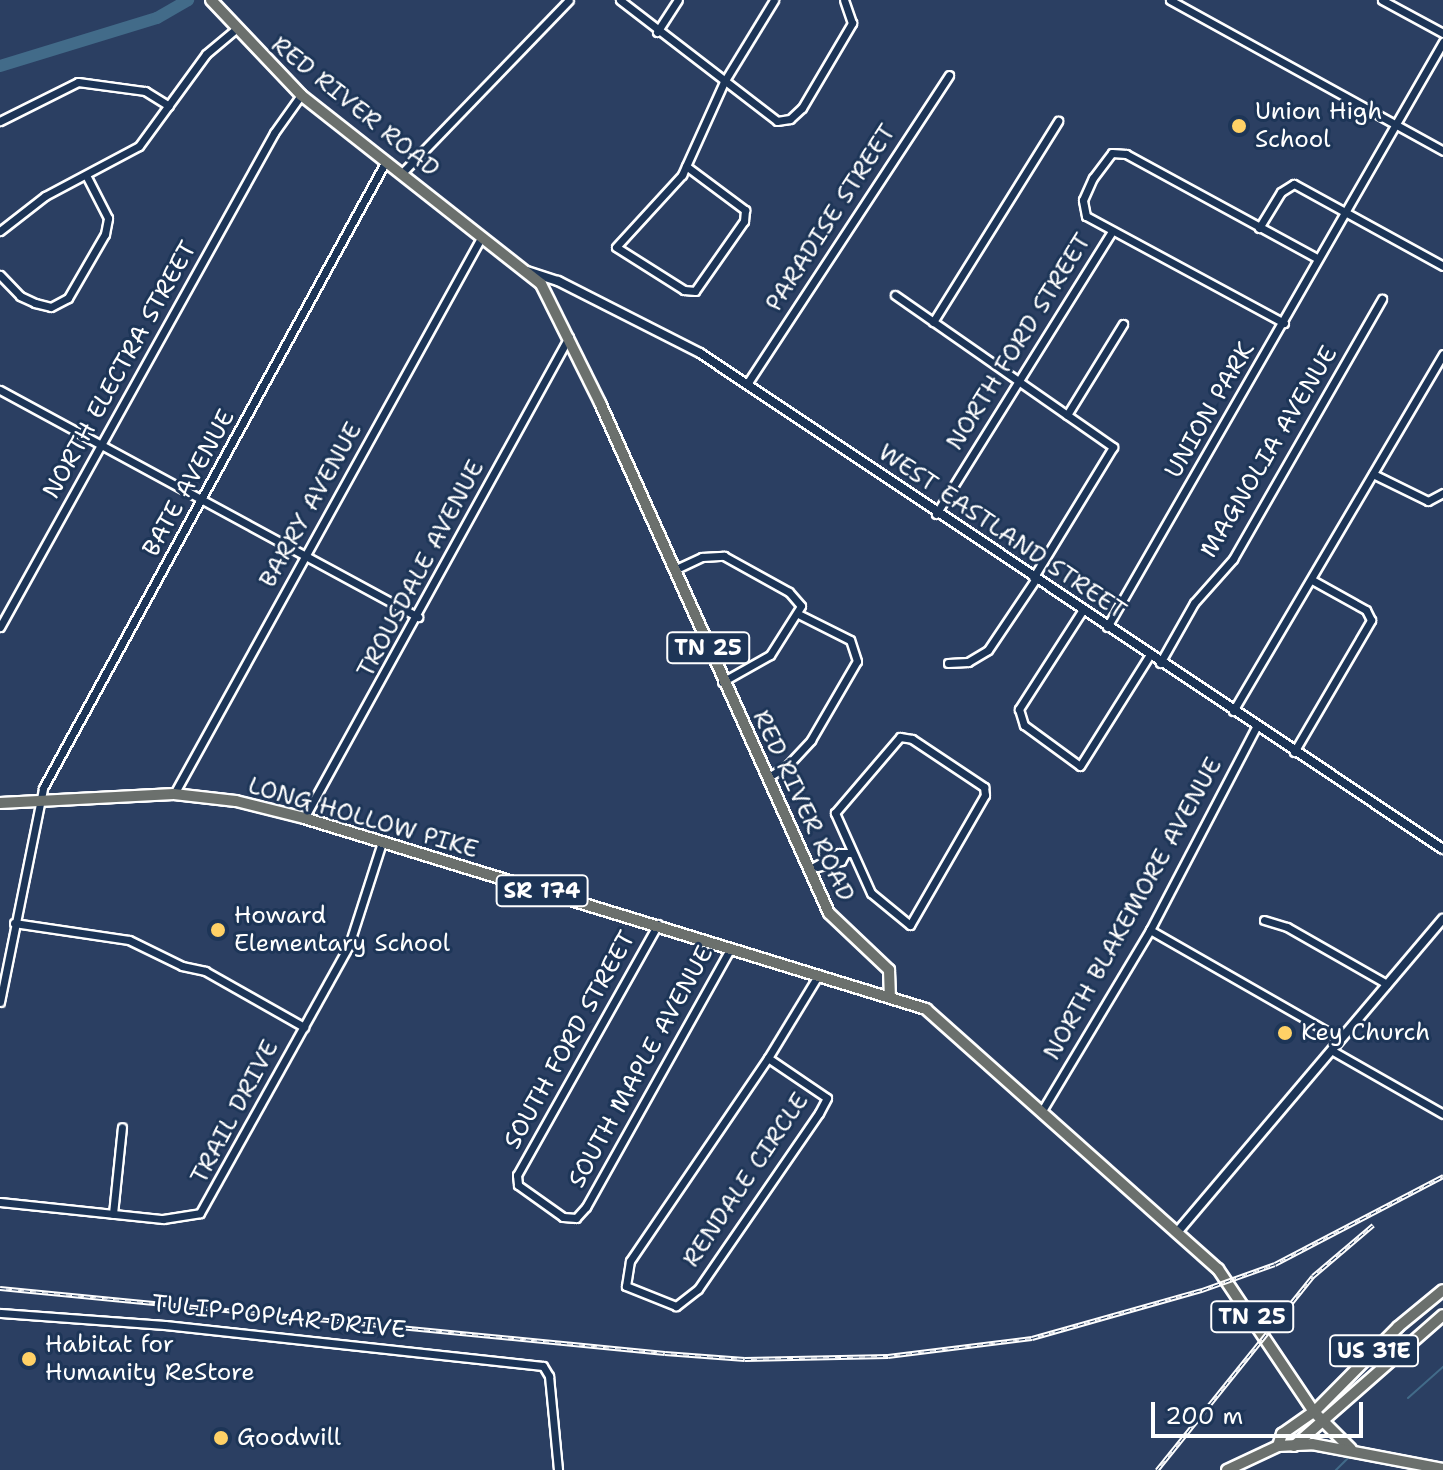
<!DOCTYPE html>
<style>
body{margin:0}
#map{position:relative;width:1443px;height:1470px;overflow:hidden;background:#2b3f62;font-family:"Shantell Sans",sans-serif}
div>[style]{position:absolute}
.stream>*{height:2px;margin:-1px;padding:0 1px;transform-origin:1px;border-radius:1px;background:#426b89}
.river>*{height:12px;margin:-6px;padding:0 6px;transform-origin:6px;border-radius:6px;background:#426b89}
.roads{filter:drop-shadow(2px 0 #fff) drop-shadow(-2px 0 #fff) drop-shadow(0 2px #fff) drop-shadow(0 -2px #fff)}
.minor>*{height:7px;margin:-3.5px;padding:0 3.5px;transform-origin:3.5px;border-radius:3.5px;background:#1d3557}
.tertiary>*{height:8px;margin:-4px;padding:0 4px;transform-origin:4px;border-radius:4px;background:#1d3557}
.primary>*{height:10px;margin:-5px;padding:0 5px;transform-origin:5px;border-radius:5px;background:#6b706d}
.rail>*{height:5px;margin-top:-2.5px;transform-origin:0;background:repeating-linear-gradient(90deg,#1d3557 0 6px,#fff 0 12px);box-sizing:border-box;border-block:2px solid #fff}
.dots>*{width:22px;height:22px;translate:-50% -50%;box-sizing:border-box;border:4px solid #1d3557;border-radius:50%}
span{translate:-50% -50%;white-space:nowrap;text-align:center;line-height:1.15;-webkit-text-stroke:6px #1d3557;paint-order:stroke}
.shield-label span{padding:2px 6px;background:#1d3557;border:2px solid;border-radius:6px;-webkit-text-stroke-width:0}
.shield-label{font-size:22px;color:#fff;font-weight:700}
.street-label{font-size:24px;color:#fff}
.poi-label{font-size:24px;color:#fff}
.left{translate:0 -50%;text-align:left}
.scale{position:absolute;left:1151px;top:1402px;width:212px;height:36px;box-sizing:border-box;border:4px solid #fff;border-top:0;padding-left:10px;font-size:24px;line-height:28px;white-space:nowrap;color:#fff;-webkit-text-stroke:6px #1d3557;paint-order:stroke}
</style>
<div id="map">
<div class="stream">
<i style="left:1408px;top:1398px;width:47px;rotate:-41.5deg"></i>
<i style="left:1336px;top:1470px;width:16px;rotate:-45deg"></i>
</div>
<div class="river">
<i style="left:0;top:66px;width:164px;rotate:-17deg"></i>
<i style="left:157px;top:18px;width:36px;rotate:-30deg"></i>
</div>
<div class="roads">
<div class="minor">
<i style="left:620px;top:0;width:198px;rotate:37.6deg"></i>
<i style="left:777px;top:121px;width:13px;rotate:-9deg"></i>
<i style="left:790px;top:119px;width:16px;rotate:-43deg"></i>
<i style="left:802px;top:108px;width:99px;rotate:-59.5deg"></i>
<i style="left:852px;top:23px;width:24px;rotate:-109deg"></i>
<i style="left:1170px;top:0;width:312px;rotate:28.9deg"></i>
<i style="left:1382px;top:0;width:69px;rotate:28.4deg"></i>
<i style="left:657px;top:32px;width:38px;rotate:-57deg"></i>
<i style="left:0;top:121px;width:87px;rotate:-26.6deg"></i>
<i style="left:78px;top:82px;width:68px;rotate:7.7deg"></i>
<i style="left:145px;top:91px;width:28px;rotate:32deg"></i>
<i style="left:686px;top:166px;width:74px;rotate:36.7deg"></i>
<i style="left:745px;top:210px;width:11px;rotate:95deg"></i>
<i style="left:744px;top:221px;width:85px;rotate:125deg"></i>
<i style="left:695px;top:291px;width:11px;rotate:-175deg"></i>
<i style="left:684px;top:290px;width:80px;rotate:-147.7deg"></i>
<i style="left:616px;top:247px;width:98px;rotate:-47.5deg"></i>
<i style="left:682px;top:175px;width:102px;rotate:-65.7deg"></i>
<i style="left:724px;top:82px;width:96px;rotate:-58.6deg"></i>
<i style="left:402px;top:173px;width:240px;rotate:-46deg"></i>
<i style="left:1259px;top:228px;width:42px;rotate:-58.6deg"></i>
<i style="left:1281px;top:192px;width:15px;rotate:-32deg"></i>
<i style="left:1294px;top:184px;width:170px;rotate:28.8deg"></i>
<i style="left:0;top:231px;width:57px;rotate:-37.9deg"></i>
<i style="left:45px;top:196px;width:106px;rotate:-28deg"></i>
<i style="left:139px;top:146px;width:114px;rotate:-53.9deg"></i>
<i style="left:206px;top:54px;width:38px;rotate:-40deg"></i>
<i style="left:0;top:275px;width:29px;rotate:46deg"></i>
<i style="left:20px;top:296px;width:17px;rotate:25deg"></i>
<i style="left:35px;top:303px;width:16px;rotate:14deg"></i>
<i style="left:51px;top:307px;width:19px;rotate:-28deg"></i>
<i style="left:68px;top:298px;width:74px;rotate:-60deg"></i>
<i style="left:105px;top:234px;width:16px;rotate:-79deg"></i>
<i style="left:108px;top:218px;width:46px;rotate:-117.1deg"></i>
<i style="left:895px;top:295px;width:266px;rotate:34.9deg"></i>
<i style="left:1113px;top:447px;width:153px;rotate:121.4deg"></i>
<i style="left:933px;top:322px;width:237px;rotate:-58.1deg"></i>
<i style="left:1284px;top:323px;width:225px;rotate:-151.6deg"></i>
<i style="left:1086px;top:216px;width:16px;rotate:-101deg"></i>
<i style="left:1083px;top:200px;width:24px;rotate:-66deg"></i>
<i style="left:1093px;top:178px;width:31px;rotate:-53deg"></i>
<i style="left:1112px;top:153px;width:14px;rotate:4deg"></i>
<i style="left:1126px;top:154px;width:217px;rotate:28.6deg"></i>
<i style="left:747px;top:384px;width:369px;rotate:-56.8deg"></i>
<i style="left:0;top:390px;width:476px;rotate:28.5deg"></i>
<i style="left:1067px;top:415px;width:107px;rotate:-58.4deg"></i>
<i style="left:1373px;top:474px;width:61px;rotate:26.1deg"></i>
<i style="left:1428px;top:501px;width:17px;rotate:-28deg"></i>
<i style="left:936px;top:514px;width:333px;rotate:-58.1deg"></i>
<i style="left:674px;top:570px;width:31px;rotate:-25deg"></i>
<i style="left:702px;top:557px;width:22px;rotate:-3deg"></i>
<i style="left:724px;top:556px;width:74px;rotate:29deg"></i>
<i style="left:789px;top:592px;width:18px;rotate:49deg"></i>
<i style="left:801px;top:606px;width:58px;rotate:122.3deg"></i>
<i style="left:770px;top:655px;width:55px;rotate:150.6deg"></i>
<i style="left:1082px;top:611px;width:117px;rotate:122.7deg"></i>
<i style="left:1019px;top:709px;width:17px;rotate:73deg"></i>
<i style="left:1024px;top:725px;width:69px;rotate:36.2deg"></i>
<i style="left:1080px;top:766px;width:130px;rotate:-57.9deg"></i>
<i style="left:0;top:627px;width:565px;rotate:-60.98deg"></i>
<i style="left:274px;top:133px;width:47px;rotate:-54.6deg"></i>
<i style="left:1107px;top:627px;width:675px;rotate:-60.13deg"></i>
<i style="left:948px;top:663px;width:20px;rotate:-3deg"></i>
<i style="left:968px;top:662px;width:23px;rotate:-31deg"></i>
<i style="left:988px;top:650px;width:84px;rotate:-56.1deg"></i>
<i style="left:1160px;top:663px;width:69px;rotate:-60.5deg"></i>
<i style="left:1194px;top:603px;width:59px;rotate:-48.4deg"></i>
<i style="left:1233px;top:559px;width:300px;rotate:-60.2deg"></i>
<i style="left:1233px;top:711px;width:414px;rotate:-59.5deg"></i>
<i style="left:900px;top:737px;width:12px;rotate:9deg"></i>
<i style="left:912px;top:739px;width:87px;rotate:33.7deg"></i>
<i style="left:984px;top:787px;width:8px;rotate:83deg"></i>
<i style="left:985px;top:795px;width:150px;rotate:120deg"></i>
<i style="left:910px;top:925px;width:50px;rotate:-140.6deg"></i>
<i style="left:871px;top:893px;width:88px;rotate:-114.2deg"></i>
<i style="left:835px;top:813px;width:100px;rotate:-49.5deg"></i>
<i style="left:1294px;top:752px;width:153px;rotate:-59.7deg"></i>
<i style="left:1371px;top:620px;width:11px;rotate:-117deg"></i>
<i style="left:1366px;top:610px;width:62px;rotate:-150.9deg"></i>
<i style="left:767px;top:778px;width:25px;rotate:-32deg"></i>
<i style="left:788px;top:765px;width:34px;rotate:-47deg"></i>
<i style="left:811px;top:740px;width:91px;rotate:-59.8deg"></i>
<i style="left:857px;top:661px;width:22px;rotate:-108deg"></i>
<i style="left:850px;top:640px;width:56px;rotate:-153.4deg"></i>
<i style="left:174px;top:794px;width:637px;rotate:-61.1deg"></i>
<i style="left:304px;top:818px;width:549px;rotate:-61.15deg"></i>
<i style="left:817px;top:867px;width:25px;rotate:-14deg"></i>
<i style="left:841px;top:861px;width:6px;rotate:-59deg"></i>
<i style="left:808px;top:870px;width:35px;rotate:-29deg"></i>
<i style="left:839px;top:853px;width:13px"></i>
<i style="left:1264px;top:920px;width:24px;rotate:17deg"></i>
<i style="left:1287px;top:927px;width:115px;rotate:29.7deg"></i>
<i style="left:14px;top:923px;width:116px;rotate:8.4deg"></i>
<i style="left:129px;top:940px;width:59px;rotate:26.1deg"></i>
<i style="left:182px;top:966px;width:24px;rotate:12deg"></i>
<i style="left:205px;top:971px;width:114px;rotate:29.5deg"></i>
<i style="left:658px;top:924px;width:288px;rotate:119.3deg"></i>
<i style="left:517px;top:1175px;width:10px;rotate:84deg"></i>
<i style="left:518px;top:1185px;width:55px;rotate:35.4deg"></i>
<i style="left:563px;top:1217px;width:13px;rotate:4deg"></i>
<i style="left:576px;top:1218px;width:15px;rotate:-48deg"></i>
<i style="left:586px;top:1207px;width:297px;rotate:-60.8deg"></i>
<i style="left:1150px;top:930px;width:219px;rotate:29.8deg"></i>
<i style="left:0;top:1002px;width:218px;rotate:-78.6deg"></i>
<i style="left:43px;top:788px;width:715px;rotate:-61.32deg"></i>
<i style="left:1331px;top:1050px;width:129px;rotate:29.7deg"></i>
<i style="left:768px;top:1058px;width:71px;rotate:34.1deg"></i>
<i style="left:827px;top:1098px;width:17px;rotate:118deg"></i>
<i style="left:819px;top:1113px;width:214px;rotate:124.5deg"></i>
<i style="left:698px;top:1289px;width:28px;rotate:142deg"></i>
<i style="left:676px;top:1306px;width:54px;rotate:-158.2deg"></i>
<i style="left:626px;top:1286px;width:25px;rotate:-81deg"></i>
<i style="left:630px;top:1261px;width:245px;rotate:-55.8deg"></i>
<i style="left:768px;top:1058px;width:98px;rotate:-58.7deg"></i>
<i style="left:1043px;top:1109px;width:209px;rotate:-59.1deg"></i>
<i style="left:1150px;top:930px;width:229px;rotate:-62.4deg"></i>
<i style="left:0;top:1202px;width:164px;rotate:6deg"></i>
<i style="left:163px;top:1219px;width:37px;rotate:-9deg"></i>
<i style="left:200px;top:1213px;width:307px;rotate:-60.9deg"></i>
<i style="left:349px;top:945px;width:108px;rotate:-72.2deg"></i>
<i style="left:113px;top:1214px;width:87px;rotate:-84.1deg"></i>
<i style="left:0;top:1313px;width:165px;rotate:4.2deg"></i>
<i style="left:165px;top:1325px;width:380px;rotate:6.2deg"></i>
<i style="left:543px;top:1366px;width:12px;rotate:59deg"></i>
<i style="left:549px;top:1376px;width:94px;rotate:84.5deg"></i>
</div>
<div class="tertiary">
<i style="left:527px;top:271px;width:33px;rotate:18deg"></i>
<i style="left:558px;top:281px;width:159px;rotate:26.9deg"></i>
<i style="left:700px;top:353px;width:893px;rotate:33.73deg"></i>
<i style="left:1179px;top:1230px;width:408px;rotate:-49.7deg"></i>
</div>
<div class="primary">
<i style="left:211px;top:0;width:131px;rotate:46.5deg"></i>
<i style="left:301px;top:95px;width:305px;rotate:38.2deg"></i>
<i style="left:541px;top:284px;width:133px;rotate:63.6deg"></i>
<i style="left:600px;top:403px;width:559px;rotate:65.82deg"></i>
<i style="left:829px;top:913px;width:83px;rotate:43.5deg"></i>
<i style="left:889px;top:970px;width:26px;rotate:88deg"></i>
<i style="left:0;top:803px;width:174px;rotate:-3deg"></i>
<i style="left:174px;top:794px;width:62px;rotate:6.4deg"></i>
<i style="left:236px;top:801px;width:70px;rotate:14deg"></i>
<i style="left:304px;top:818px;width:651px;rotate:17.07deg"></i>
<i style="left:926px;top:1009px;width:391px;rotate:41.7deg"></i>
<i style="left:1218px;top:1269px;width:172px;rotate:56.1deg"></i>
<i style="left:1314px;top:1412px;width:52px;rotate:45deg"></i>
<i style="left:1278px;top:1446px;width:13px;rotate:-72deg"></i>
<i style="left:1282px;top:1434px;width:39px;rotate:-35deg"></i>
<i style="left:1314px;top:1412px;width:120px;rotate:-45.3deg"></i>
<i style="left:1398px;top:1327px;width:58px;rotate:-39.4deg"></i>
<i style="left:1294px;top:1446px;width:198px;rotate:-41.3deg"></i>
<i style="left:1227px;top:1470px;width:56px;rotate:-25.2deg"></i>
<i style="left:1278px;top:1446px;width:34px;rotate:-3deg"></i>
<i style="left:1312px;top:1444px;width:133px;rotate:10.8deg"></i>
</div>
</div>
<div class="rail">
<i style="left:0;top:1288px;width:668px;rotate:5.58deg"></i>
<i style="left:665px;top:1353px;width:80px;rotate:4.3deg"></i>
<i style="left:745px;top:1359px;width:143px;rotate:-1.2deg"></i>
<i style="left:888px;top:1356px;width:145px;rotate:-7.1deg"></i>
<i style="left:1032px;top:1338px;width:177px;rotate:-15.8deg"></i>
<i style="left:1202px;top:1290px;width:77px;rotate:-19.6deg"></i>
<i style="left:1275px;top:1264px;width:190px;rotate:-27.6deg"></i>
<i style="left:1157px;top:1470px;width:249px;rotate:-51.2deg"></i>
<i style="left:1313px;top:1276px;width:79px;rotate:-40.4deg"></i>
</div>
<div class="dots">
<i style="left:1239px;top:126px;background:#ffd166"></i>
<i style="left:218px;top:930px;background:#ffd166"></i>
<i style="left:1285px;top:1033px;background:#ffd166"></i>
<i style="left:29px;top:1359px;background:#ffd166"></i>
<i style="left:221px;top:1438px;background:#ffd166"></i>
</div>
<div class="shield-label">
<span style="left:708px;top:648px">TN 25</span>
<span style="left:542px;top:891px">SR 174</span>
<span style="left:1252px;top:1317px">TN 25</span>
<span style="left:1374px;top:1351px">US 31E</span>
</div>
<div class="street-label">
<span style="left:355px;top:107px;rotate:39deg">RED RIVER ROAD</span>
<span style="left:831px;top:218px;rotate:-57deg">PARADISE STREET</span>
<span style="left:1019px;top:342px;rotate:-58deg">NORTH FORD STREET</span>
<span style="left:120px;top:370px;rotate:-61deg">NORTH ELECTRA STREET</span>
<span style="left:1210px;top:410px;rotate:-60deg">UNION PARK</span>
<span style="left:1269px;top:452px;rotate:-59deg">MAGNOLIA AVENUE</span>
<span style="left:189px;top:483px;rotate:-61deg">BATE AVENUE</span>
<span style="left:311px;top:505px;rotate:-61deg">BARRY AVENUE</span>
<span style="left:1002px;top:532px;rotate:34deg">WEST EASTLAND STREET</span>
<span style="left:421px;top:569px;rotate:-62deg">TROUSDALE AVENUE</span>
<span style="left:803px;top:806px;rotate:65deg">RED RIVER ROAD</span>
<span style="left:363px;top:818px;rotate:16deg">LONG HOLLOW PIKE</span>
<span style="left:1133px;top:909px;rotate:-61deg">NORTH BLAKEMORE AVENUE</span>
<span style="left:570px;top:1040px;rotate:-61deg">SOUTH FORD STREET</span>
<span style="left:641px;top:1067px;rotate:-61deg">SOUTH MAPLE AVENUE</span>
<span style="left:235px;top:1112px;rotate:-62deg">TRAIL DRIVE</span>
<span style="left:746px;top:1180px;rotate:-56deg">RENDALE CIRCLE</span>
<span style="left:279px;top:1317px;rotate:6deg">TULIP POPLAR DRIVE</span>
</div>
<div class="poi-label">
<span class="left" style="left:1255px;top:126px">Union High<br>School</span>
<span class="left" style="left:234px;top:930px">Howard<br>Elementary School</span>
<span class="left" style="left:1301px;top:1033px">Key Church</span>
<span class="left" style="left:45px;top:1359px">Habitat for<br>Humanity ReStore</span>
<span class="left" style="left:237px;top:1438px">Goodwill</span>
</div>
<div class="scale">200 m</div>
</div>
